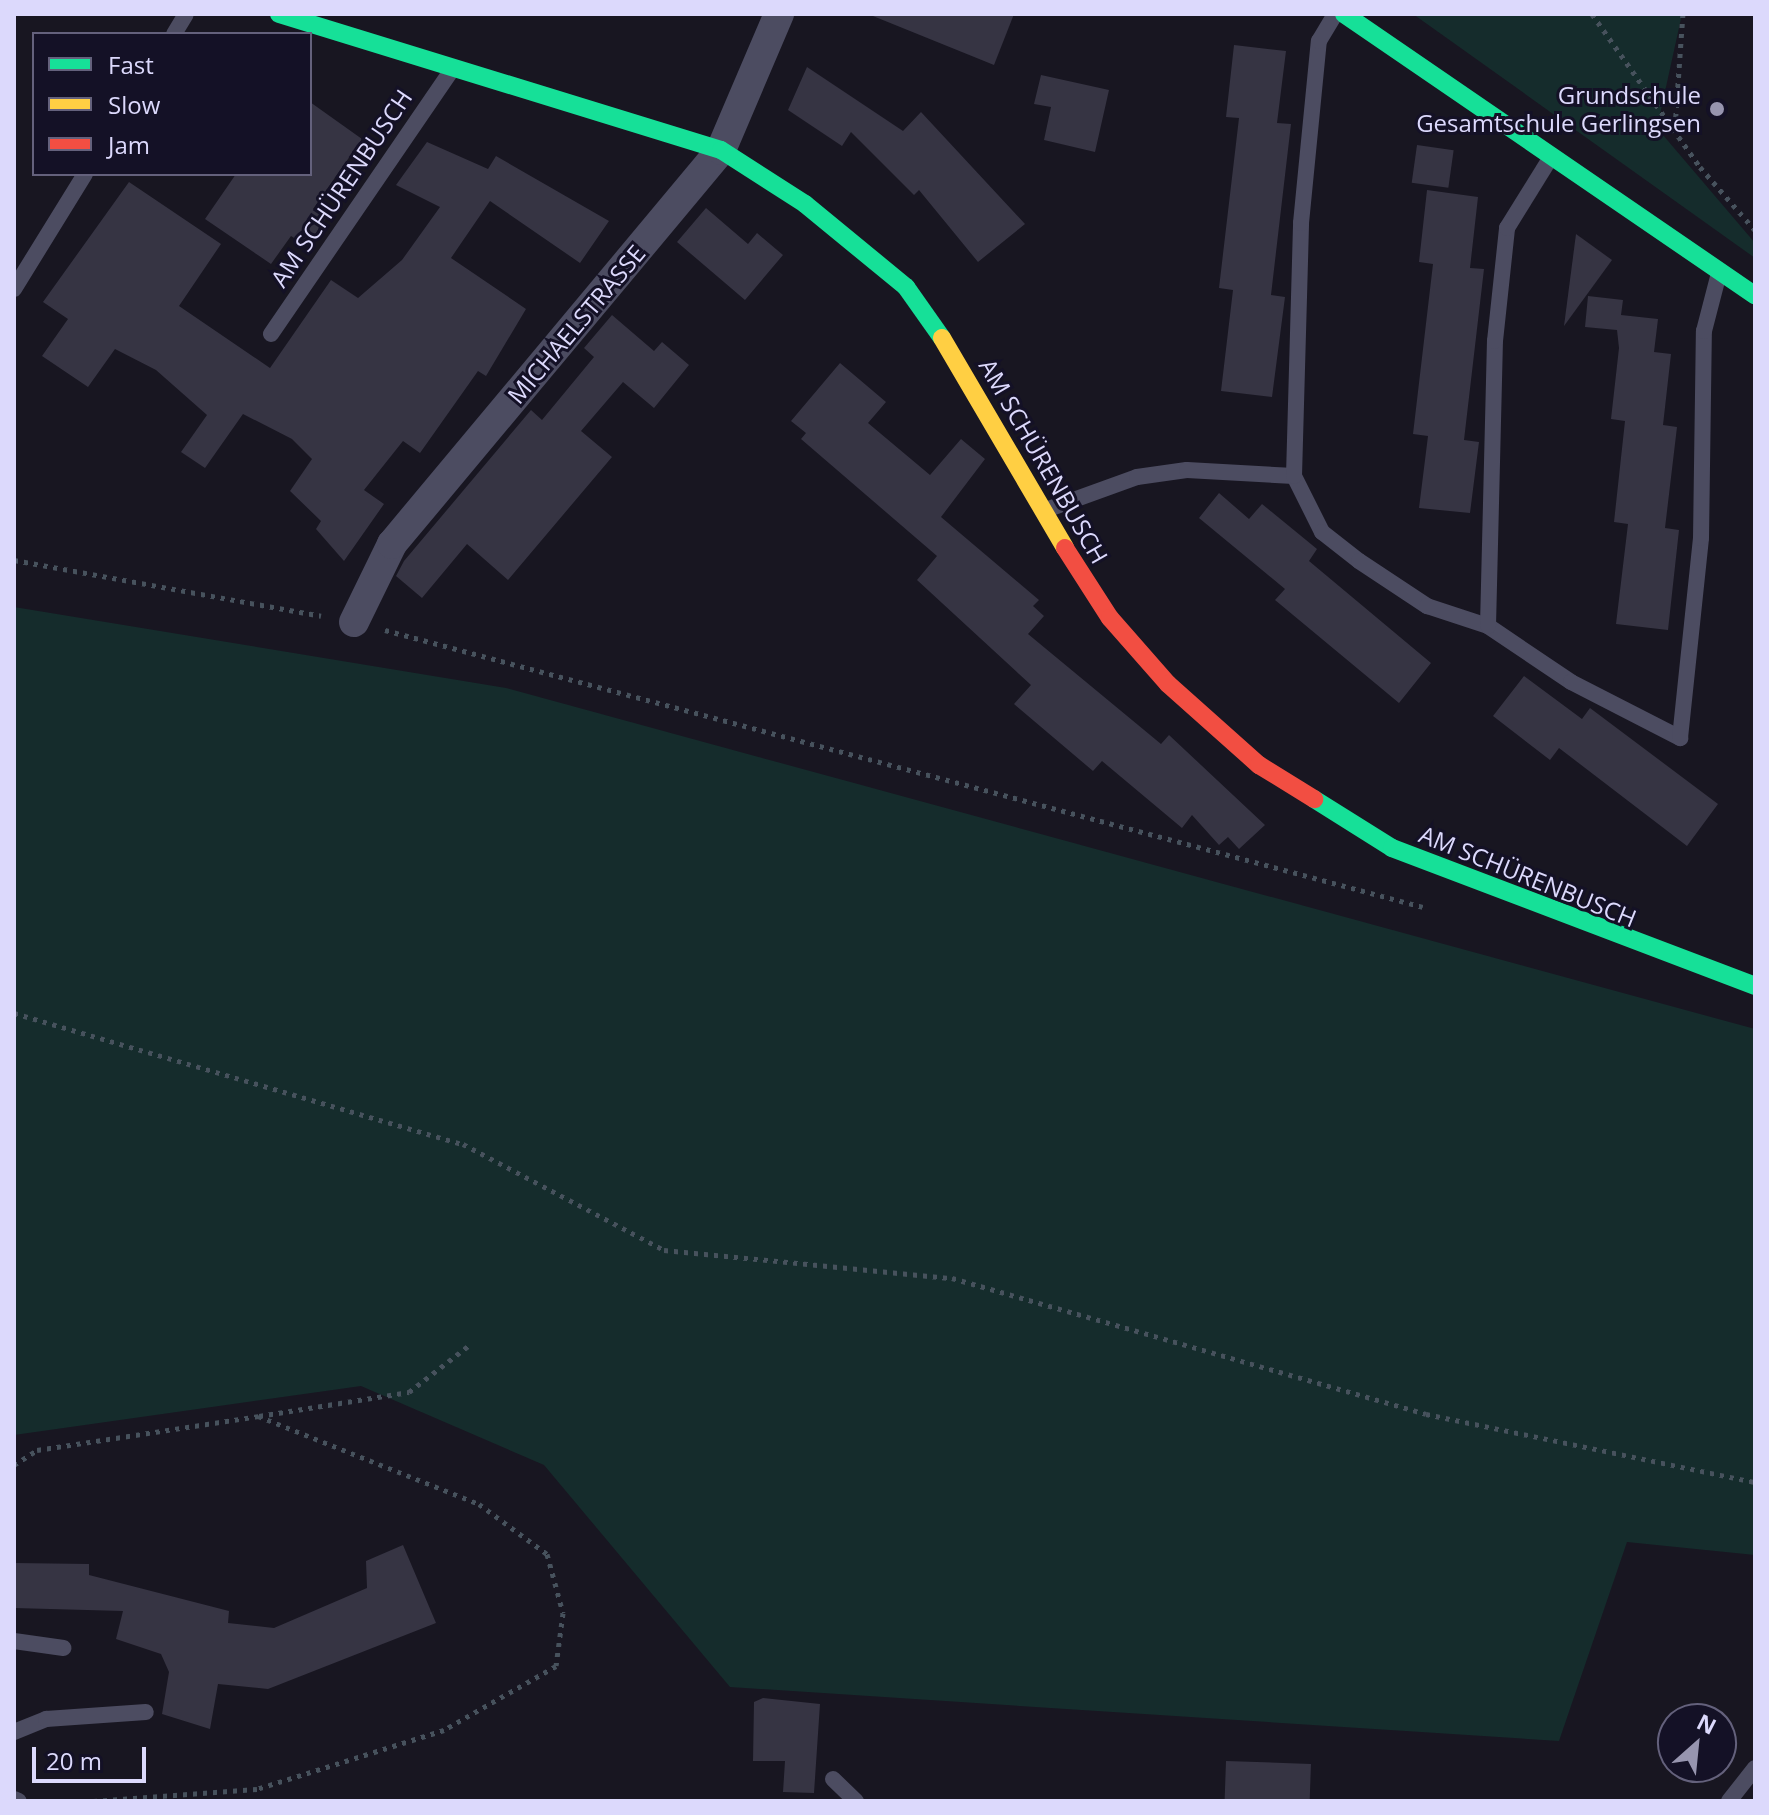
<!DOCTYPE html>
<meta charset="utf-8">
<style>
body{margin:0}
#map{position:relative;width:1769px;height:1815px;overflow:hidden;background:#181621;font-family:"Open Sans",sans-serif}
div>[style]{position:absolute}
.green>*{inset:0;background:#152c2c}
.building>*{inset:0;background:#363443;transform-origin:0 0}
.path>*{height:5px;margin-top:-2.5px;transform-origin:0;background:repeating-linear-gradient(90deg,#47525d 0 4px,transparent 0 10px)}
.lane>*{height:16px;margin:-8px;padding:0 8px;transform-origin:8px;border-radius:8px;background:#4c4c61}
.street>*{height:30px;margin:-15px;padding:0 15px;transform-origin:15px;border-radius:15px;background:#4c4c61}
.fast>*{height:18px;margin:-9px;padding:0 9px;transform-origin:9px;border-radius:9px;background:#16e098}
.slow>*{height:18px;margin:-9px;padding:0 9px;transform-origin:9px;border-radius:9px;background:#ffcf43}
.jam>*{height:18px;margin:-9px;padding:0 9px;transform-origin:9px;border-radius:9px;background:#f24e42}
.dots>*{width:22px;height:22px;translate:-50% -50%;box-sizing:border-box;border:4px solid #141126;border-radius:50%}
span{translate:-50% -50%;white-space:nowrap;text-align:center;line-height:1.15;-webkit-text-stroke:6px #141126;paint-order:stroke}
.poi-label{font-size:24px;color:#dcd9fc}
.right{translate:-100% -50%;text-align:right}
.street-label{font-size:24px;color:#dcd9fc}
.frame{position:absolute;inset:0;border:16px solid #dcd9fc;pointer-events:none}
.legend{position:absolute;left:32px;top:32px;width:280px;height:144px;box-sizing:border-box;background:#141126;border:2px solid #64617c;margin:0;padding:10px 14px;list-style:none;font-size:24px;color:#dcd9fc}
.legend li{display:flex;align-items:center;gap:16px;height:40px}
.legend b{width:40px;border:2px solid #64617c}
.north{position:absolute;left:1657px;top:1703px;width:80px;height:80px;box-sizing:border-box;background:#141126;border:2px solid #64617c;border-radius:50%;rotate:27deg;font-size:22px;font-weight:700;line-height:32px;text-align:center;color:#dcd9fc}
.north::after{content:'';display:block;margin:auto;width:28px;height:36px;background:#9795af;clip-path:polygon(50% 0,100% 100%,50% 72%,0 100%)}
.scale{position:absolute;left:32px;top:1747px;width:114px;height:36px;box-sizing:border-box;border:4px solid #dcd9fc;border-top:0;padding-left:10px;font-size:24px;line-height:28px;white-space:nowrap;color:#dcd9fc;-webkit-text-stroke:6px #141126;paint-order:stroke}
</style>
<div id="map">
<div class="green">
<i style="clip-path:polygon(1413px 14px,1682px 14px,1657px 128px,1755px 243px,1755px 258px)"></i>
<i style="clip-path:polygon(14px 607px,506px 688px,1755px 1029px,1755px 1555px,1627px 1542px,1559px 1741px,730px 1687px,544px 1465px,361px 1386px,14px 1435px)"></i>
</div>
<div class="building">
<i style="clip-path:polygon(868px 14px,1014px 14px,994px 65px)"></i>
<i style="clip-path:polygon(1234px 45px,1286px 51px,1277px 123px,1291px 124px,1271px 295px,1285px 297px,1272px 397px,1221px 391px,1233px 290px,1219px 288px,1239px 118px,1226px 117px)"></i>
<i style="clip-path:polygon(807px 67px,903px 131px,921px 112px,1025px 224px,978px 262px,919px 190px,914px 195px,851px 132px,842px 146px,788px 110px)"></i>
<i style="clip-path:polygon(1041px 75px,1109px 90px,1095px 152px,1044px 140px,1051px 107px,1034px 104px)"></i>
<i style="clip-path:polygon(310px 102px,362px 139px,313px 209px,326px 218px,307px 246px,291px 236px,271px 264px,205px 219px,236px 174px,310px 174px)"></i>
<i style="clip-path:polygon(427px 142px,488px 169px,496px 156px,609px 221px,580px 263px,490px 201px,451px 258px,526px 309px,486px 376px,478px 371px,420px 453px,403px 441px,364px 490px,384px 504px,344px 561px,316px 529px,321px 521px,290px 491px,312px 459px,292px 439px,243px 414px,205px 468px,181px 452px,207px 415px,156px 370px,115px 349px,88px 387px,42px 356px,68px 319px,43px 302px,129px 182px,221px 244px,179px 306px,270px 368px,331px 280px,358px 298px,402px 260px,440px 207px,396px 185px)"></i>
<i style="left:1417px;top:145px;width:37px;height:38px;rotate:8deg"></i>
<i style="clip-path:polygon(1427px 190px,1478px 197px,1470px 268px,1484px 269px,1464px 440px,1479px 442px,1470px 513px,1419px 508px,1428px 436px,1413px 434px,1433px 264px,1419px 262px)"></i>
<i style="clip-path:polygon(706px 208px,748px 244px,757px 233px,783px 255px,745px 300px,677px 242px)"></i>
<i style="clip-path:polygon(1576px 234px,1612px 260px,1564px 326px)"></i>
<i style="clip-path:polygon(1588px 296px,1623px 300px,1621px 315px,1658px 319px,1654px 352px,1671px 354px,1663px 425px,1677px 427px,1665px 528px,1679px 530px,1668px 630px,1616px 624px,1628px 524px,1614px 522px,1625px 421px,1611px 419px,1619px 348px,1617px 330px,1585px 327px)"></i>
<i style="clip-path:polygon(612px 315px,654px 351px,662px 342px,689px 365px,654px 408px,623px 382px,581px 431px,612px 457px,508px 580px,467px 544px,422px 598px,396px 576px,404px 561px,531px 410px,542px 420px,594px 357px,584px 348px)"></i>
<i style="clip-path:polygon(840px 363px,886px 402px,868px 423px,930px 475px,961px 439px,985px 459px,941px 517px,1039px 600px,1033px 606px,1044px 616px,1028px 634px,1161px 744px,1169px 735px,1265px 825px,1239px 849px,1228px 837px,1219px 845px,1192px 815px,1182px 828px,1102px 761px,1093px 771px,1014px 704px,1031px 685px,917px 580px,937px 556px,801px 439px,806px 433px,791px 421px)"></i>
<i style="clip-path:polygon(1219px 493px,1249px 519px,1262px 504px,1317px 549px,1309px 561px,1431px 663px,1399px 703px,1275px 600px,1285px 589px,1199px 518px)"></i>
<i style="clip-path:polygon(1524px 676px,1582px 719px,1590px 708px,1718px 804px,1687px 846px,1559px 748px,1550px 760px,1493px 716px)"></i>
<i style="clip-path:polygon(403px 1545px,436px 1623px,268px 1689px,218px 1684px,210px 1729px,162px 1714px,169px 1672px,161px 1654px,116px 1639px,123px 1611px,14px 1608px,14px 1563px,89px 1564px,89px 1575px,229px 1611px,228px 1623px,274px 1628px,367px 1588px,366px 1561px)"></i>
<i style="clip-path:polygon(763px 1698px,820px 1704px,814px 1793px,783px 1792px,785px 1761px,753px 1761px,754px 1702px)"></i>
<i style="left:1226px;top:1761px;width:85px;height:40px;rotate:2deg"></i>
</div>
<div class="path">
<i style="left:1592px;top:14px;width:187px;rotate:54.8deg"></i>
<i style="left:1700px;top:167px;width:84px;rotate:48.9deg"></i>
<i style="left:1675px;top:127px;width:113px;rotate:-86deg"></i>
<i style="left:14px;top:560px;width:312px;rotate:10.3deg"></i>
<i style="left:385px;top:630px;width:1074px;rotate:14.94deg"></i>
<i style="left:14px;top:1013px;width:468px;rotate:16.3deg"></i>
<i style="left:463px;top:1144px;width:227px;rotate:27.8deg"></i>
<i style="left:664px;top:1250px;width:289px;rotate:5.6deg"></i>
<i style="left:952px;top:1278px;width:493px;rotate:16deg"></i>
<i style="left:1426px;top:1414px;width:336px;rotate:11.7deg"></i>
<i style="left:259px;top:1416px;width:152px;rotate:-9.1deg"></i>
<i style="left:409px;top:1392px;width:75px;rotate:-37.9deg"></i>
<i style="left:14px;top:1465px;width:27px;rotate:-33deg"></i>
<i style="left:37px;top:1450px;width:224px;rotate:-8.7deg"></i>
<i style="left:258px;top:1416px;width:238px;rotate:21.7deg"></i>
<i style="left:479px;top:1504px;width:84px;rotate:36.3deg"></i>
<i style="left:547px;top:1554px;width:61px;rotate:74.8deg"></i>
<i style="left:563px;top:1613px;width:53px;rotate:97.5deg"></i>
<i style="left:556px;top:1666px;width:129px;rotate:150.3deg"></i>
<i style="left:444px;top:1730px;width:196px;rotate:162.5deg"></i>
<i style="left:257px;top:1789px;width:164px;rotate:175.8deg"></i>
</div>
<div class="lane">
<i style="left:174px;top:34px;width:23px;rotate:-59deg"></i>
<i style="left:14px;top:289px;width:135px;rotate:-58.3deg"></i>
<i style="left:271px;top:334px;width:319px;rotate:-55.6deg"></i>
<i style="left:1294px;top:476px;width:63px;rotate:63.4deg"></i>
<i style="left:1322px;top:532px;width:47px;rotate:38.1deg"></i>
<i style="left:1359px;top:561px;width:82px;rotate:33.5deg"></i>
<i style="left:1427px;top:606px;width:64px;rotate:18.2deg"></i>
<i style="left:1488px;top:626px;width:100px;rotate:34deg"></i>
<i style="left:1571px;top:682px;width:123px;rotate:27.2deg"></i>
<i style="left:1680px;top:738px;width:201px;rotate:-84deg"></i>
<i style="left:1701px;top:538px;width:207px;rotate:-89.2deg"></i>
<i style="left:1704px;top:331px;width:60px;rotate:-75.5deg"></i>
<i style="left:1043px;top:511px;width:100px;rotate:-19.9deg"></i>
<i style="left:1137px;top:477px;width:50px;rotate:-8deg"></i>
<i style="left:1187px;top:470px;width:107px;rotate:3.2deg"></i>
<i style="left:1294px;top:476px;width:253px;rotate:-88.4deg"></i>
<i style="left:1301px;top:223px;width:183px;rotate:-84.4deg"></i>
<i style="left:1319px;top:41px;width:31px;rotate:-59deg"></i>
<i style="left:1488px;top:626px;width:285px;rotate:-88.6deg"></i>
<i style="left:1495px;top:341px;width:114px;rotate:-83.9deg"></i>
<i style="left:1507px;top:228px;width:84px;rotate:-58.2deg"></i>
<i style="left:14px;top:1641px;width:50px;rotate:8deg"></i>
<i style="left:14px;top:1732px;width:35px;rotate:-22deg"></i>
<i style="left:46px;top:1719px;width:100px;rotate:-4deg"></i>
<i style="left:833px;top:1779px;width:32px;rotate:44deg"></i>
<i style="left:14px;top:1799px;width:5px;rotate:22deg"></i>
<i style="left:1729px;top:1801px;width:42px;rotate:-51.8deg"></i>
</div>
<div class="street">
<i style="left:354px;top:622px;width:87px;rotate:-64deg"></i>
<i style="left:392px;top:544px;width:513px;rotate:-50.14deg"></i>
<i style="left:721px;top:150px;width:148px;rotate:-66.9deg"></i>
</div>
<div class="fast">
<i style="left:279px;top:14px;width:462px;rotate:17.1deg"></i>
<i style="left:721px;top:150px;width:100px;rotate:32.7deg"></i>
<i style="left:805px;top:204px;width:131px;rotate:39.4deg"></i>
<i style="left:906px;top:287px;width:62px;rotate:54.8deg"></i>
<i style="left:1344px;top:14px;width:498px;rotate:34.4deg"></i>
<i style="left:1314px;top:799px;width:92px;rotate:32.1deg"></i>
<i style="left:1392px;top:848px;width:388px;rotate:20.8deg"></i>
</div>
<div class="slow">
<i style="left:942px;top:338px;width:243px;rotate:59.6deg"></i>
</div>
<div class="jam">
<i style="left:1065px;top:548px;width:83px;rotate:57.3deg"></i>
<i style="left:1110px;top:618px;width:88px;rotate:48.7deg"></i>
<i style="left:1168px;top:684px;width:122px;rotate:41.7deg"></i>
<i style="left:1259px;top:765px;width:65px;rotate:31.7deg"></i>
</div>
<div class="dots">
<i style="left:1717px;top:109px;background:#9795af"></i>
</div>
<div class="poi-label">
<span class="right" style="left:1701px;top:109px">Grundschule<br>Gesamtschule Gerlingsen</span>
</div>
<div class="street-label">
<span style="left:341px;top:188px;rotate:-56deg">AM SCHÜRENBUSCH</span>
<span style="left:576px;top:324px;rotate:-50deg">MICHAELSTRASSE</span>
<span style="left:1044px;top:461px;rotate:60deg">AM SCHÜRENBUSCH</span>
<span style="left:1528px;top:876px;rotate:22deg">AM SCHÜRENBUSCH</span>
</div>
<div class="frame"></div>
<ul class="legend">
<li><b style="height:10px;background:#16e098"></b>Fast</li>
<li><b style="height:10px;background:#ffcf43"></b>Slow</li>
<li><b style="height:10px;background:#f24e42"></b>Jam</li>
</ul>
<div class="north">N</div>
<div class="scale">20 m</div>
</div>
